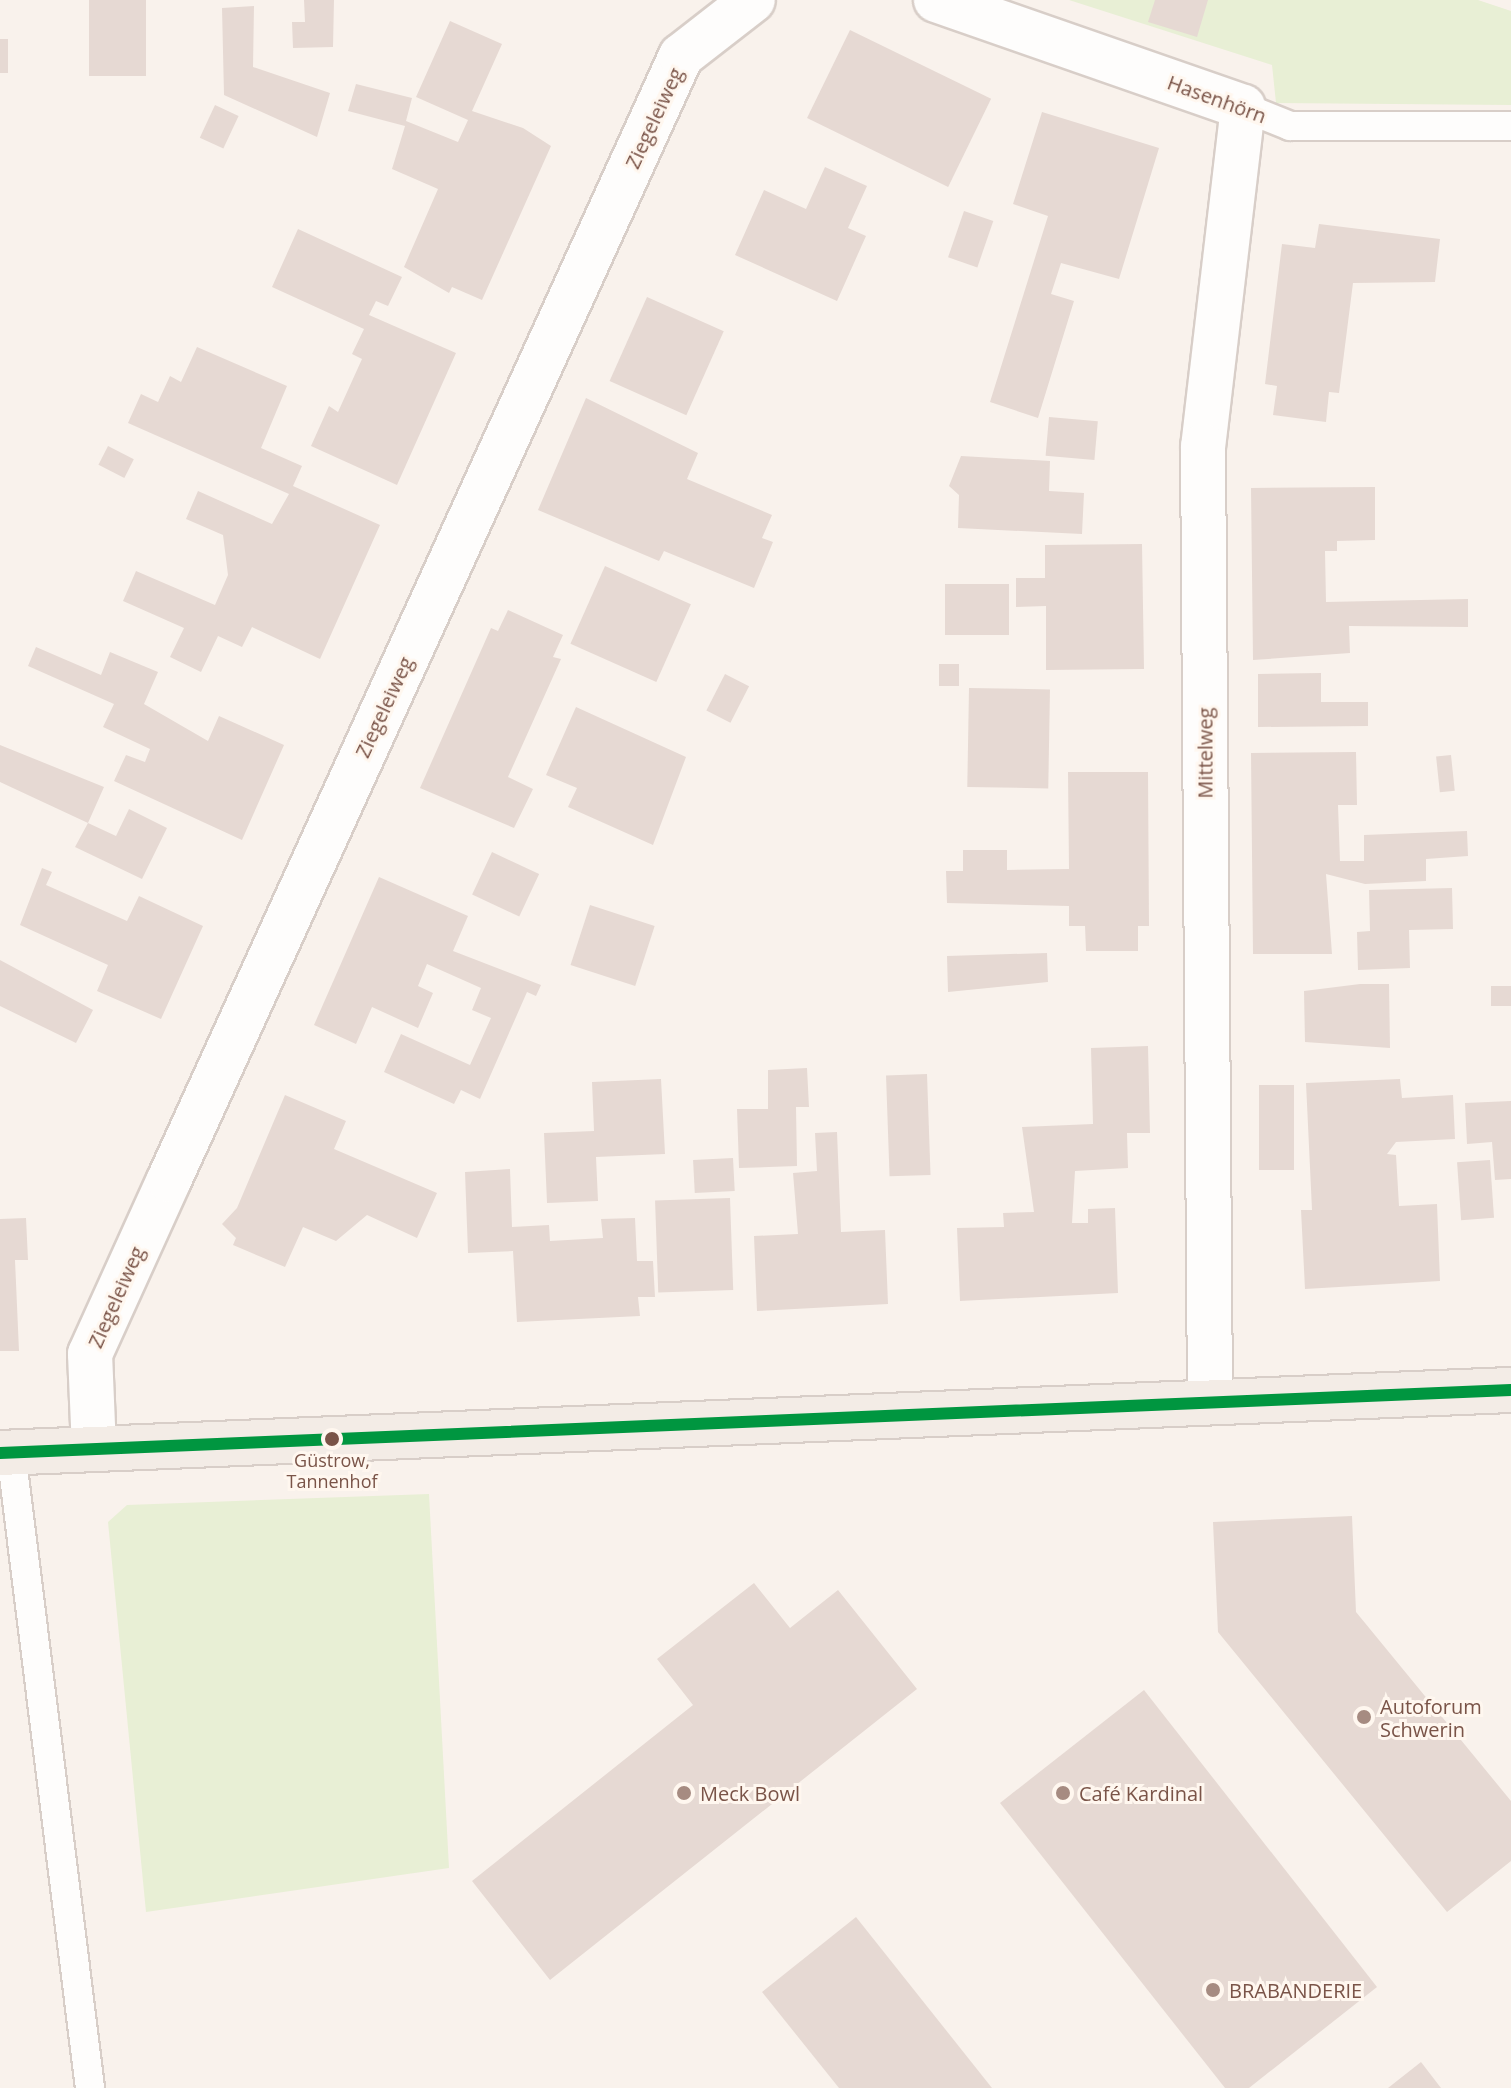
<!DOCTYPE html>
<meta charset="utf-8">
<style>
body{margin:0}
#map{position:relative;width:1511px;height:2088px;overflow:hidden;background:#f9f2ec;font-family:"Open Sans",sans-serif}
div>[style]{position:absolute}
.green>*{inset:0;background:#e8efd5}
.building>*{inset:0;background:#e6d9d3;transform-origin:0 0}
.roads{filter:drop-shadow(2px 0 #d8cec8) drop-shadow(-2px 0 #d8cec8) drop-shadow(0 2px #d8cec8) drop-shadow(0 -2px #d8cec8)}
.lane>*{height:28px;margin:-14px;padding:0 14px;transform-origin:14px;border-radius:14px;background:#fefdfc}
.street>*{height:44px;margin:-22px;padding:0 22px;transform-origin:22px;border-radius:22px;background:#fefdfc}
.primary>*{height:44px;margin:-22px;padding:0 22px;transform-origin:22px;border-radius:22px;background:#f3ece6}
.bus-1>*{height:12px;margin:-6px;padding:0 6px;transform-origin:6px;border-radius:6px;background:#009640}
.dots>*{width:22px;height:22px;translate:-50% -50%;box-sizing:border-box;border:4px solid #fff7ef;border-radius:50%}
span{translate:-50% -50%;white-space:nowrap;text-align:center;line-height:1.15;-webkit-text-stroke:6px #fff7ef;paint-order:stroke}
.bus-label{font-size:18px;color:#7a5448}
.street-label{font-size:20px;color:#7a5448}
.poi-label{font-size:20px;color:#7a5448}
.left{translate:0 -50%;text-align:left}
</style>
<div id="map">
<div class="green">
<i style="clip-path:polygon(1069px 0,1478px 0,1511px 11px,1511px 105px,1276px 103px,1272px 65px)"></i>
<i style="clip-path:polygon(429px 1494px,449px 1868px,146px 1912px,108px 1522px,127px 1505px)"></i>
</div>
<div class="building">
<i style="left:89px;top:0;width:57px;height:76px"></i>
<i style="clip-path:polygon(304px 0,334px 0,333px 47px,293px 48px,292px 22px,305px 22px)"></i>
<i style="clip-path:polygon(1155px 0,1208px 0,1197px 37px,1148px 22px)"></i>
<i style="clip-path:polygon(254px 6px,253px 67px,330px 93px,317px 137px,224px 95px,222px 8px)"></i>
<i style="clip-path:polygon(450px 21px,502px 44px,472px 111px,523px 128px,551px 146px,482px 300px,452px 287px,449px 293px,404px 267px,438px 189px,392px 169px,405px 126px,348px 111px,356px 84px,412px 98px,406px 121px,458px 142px,468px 120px,416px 97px)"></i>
<i style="left:850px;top:30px;width:157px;height:98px;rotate:26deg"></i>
<i style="left:0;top:39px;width:8px;height:34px"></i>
<i style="left:215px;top:105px;width:26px;height:36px;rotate:25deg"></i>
<i style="clip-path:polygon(1042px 112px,1159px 148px,1119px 279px,1061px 263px,1051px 294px,1074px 301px,1038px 418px,990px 402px,1048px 216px,1013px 204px)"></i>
<i style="clip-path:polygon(825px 167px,867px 186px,848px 228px,866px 236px,837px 301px,735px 255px,764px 190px,806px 209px)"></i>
<i style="left:964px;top:211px;width:31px;height:49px;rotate:19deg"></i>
<i style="clip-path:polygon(1319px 224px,1440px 239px,1435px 282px,1353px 283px,1339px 393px,1329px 392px,1326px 422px,1273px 415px,1277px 386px,1265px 384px,1282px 244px,1315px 248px)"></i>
<i style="clip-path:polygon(298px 229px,402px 277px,388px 306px,376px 301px,369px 315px,456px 353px,397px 485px,311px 446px,329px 406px,338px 412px,362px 359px,352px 354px,364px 329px,272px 287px)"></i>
<i style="left:647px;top:297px;width:84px;height:92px;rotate:24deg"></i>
<i style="clip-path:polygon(197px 347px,287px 386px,261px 448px,302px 466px,293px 486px,380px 525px,320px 659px,252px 627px,242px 647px,218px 636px,201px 672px,170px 657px,184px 628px,123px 601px,136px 571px,215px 605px,228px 575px,223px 535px,186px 519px,198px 491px,272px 524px,289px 494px,128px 423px,141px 394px,158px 402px,170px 376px,181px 382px)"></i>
<i style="clip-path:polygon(586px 398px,698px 453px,687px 479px,772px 515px,762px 538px,773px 542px,754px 588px,664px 551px,659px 561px,538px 510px)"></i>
<i style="left:1049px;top:417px;width:49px;height:39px;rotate:5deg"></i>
<i style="left:108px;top:446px;width:29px;height:21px;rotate:27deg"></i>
<i style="clip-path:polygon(961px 456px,1050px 461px,1049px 491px,1084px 493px,1082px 534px,958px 528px,959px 495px,949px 486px)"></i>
<i style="clip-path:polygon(1375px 487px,1375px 540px,1337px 541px,1337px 551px,1325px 551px,1326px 602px,1468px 599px,1468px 627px,1349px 626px,1350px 653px,1253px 660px,1251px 488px)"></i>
<i style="clip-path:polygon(1142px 544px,1144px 669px,1046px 670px,1046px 606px,1016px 607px,1016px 578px,1045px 578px,1045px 545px)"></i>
<i style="left:605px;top:566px;width:94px;height:85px;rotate:24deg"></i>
<i style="left:1009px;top:584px;width:51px;height:64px;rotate:90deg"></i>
<i style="clip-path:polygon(508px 610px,563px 635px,553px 657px,561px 659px,508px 777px,533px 789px,514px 828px,420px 788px,491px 628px,498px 631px)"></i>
<i style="clip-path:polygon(36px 647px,101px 675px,110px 652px,158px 672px,144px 704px,208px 741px,219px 716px,284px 745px,242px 840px,114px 781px,126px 755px,145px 762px,150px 749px,103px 727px,114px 704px,28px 666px)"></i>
<i style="left:939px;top:664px;width:20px;height:22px"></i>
<i style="clip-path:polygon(1321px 673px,1321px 702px,1368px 702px,1368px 726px,1258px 727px,1258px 674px)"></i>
<i style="left:725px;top:674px;width:27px;height:41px;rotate:27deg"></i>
<i style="left:969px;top:688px;width:81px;height:99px;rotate:1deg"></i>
<i style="clip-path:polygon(576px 707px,686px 757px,653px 845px,568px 807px,577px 788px,546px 775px)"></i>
<i style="clip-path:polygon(0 745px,104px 787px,88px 823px,116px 836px,129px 809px,167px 828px,142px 879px,75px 847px,88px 823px,0 782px)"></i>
<i style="clip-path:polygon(1356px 752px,1357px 805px,1338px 805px,1340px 861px,1364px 861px,1364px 835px,1467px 831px,1468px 856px,1426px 859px,1426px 881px,1365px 884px,1326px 874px,1332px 954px,1253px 954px,1251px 753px)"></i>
<i style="left:1451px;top:755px;width:36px;height:15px;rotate:84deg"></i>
<i style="clip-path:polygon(1068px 772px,1148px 772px,1149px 926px,1138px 926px,1138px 951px,1086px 951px,1085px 926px,1069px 926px,1069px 906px,947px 903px,946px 871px,963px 871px,963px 850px,1007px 850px,1007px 870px,1069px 869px)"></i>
<i style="left:492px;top:852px;width:52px;height:47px;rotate:25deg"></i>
<i style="clip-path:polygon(42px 868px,52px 872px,46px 885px,127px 921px,139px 896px,203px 926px,161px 1019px,97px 991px,108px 965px,20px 925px)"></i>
<i style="clip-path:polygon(379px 877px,468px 916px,453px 951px,541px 985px,536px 996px,527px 992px,480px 1099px,461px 1090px,454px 1104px,384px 1072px,401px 1034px,470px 1065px,491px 1018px,472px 1010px,481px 988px,427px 964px,418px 986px,433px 993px,418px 1028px,372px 1007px,356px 1044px,314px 1025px)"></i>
<i style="clip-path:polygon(1452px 888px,1453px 929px,1409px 930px,1410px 968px,1358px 970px,1357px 932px,1370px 931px,1369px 890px)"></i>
<i style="left:590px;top:905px;width:68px;height:63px;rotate:18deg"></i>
<i style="clip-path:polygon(1047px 953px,1048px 982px,948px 992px,947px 956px)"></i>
<i style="clip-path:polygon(0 960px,93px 1010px,76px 1043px,0 1006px)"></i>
<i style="clip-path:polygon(1360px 984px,1389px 984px,1390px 1048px,1305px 1042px,1304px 991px)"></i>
<i style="left:1491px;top:986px;width:20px;height:20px"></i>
<i style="clip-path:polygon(1148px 1046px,1150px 1133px,1127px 1133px,1128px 1168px,1075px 1171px,1072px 1223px,1088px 1223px,1088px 1209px,1115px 1208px,1118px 1293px,960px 1301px,957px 1228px,1004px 1227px,1003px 1213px,1034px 1212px,1022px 1127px,1093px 1124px,1091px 1048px)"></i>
<i style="clip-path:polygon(807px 1068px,809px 1107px,796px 1107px,797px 1166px,739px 1168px,737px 1109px,768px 1109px,768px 1070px)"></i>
<i style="left:927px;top:1074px;width:101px;height:41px;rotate:88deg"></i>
<i style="clip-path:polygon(661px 1079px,665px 1154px,596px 1157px,598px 1201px,547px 1203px,544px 1133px,594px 1131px,592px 1082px)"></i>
<i style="clip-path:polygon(1400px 1079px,1402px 1098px,1453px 1095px,1455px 1139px,1396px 1142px,1387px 1154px,1396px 1155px,1399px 1206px,1437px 1204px,1440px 1281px,1305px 1289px,1301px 1210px,1312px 1210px,1306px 1083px)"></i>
<i style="left:1259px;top:1085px;width:35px;height:85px"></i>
<i style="clip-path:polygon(285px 1095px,346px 1121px,334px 1149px,437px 1193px,417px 1238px,367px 1215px,336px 1241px,303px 1227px,285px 1267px,233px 1245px,236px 1238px,222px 1224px,237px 1208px)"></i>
<i style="clip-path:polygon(1511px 1101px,1511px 1179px,1495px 1180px,1492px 1142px,1467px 1144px,1465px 1103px)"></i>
<i style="clip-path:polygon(837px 1132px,841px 1232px,885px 1230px,888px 1304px,757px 1311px,754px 1236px,798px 1234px,793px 1173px,817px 1171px,815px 1133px)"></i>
<i style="left:733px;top:1158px;width:33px;height:40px;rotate:87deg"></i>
<i style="left:1490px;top:1160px;width:58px;height:33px;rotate:86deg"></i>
<i style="clip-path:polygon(510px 1169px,512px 1227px,549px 1225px,550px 1241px,603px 1238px,601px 1219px,635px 1218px,637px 1261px,653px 1261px,655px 1297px,638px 1297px,640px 1316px,517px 1322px,513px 1251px,468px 1253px,465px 1172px)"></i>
<i style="left:730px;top:1198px;width:92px;height:75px;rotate:88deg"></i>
<i style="clip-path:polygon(26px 1218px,28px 1260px,15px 1260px,19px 1351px,0 1351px,0 1219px)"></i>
<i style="clip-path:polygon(1352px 1516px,1356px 1612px,1511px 1801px,1511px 1861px,1447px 1912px,1218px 1632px,1213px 1522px)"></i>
<i style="clip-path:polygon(754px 1583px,790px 1628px,838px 1590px,917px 1689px,550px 1980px,472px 1881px,693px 1705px,657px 1659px)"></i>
<i style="clip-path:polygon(1144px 1690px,1377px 1987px,1249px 2088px,1225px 2088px,1000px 1803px)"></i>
<i style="clip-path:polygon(856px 1917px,992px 2088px,839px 2088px,762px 1992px)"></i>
<i style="clip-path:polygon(1421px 2062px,1441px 2088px,1388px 2088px)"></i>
</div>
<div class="roads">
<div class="lane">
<i style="left:1243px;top:107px;width:51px;rotate:22deg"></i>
<i style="left:1290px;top:126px;width:221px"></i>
<i style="left:11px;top:1452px;width:641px;rotate:82.92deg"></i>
</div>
<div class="street">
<i style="left:936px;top:0;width:325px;rotate:19.2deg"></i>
<i style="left:1243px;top:107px;width:341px;rotate:96.7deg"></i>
<i style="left:1203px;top:446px;width:956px;rotate:89.58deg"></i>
<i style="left:94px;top:1449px;width:95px;rotate:-92.4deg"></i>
<i style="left:90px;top:1354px;width:191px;rotate:-65.6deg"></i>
<i style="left:169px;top:1180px;width:1235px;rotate:-65.51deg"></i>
<i style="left:681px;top:56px;width:91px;rotate:-37.9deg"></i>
</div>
<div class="primary">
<i style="left:0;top:1453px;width:1512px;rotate:-2.39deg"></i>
</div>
</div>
<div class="bus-1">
<i style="left:0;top:1453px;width:1512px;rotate:-2.39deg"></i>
</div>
<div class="dots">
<i style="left:332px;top:1439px;background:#7a5448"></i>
<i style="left:1364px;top:1717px;background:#a68b81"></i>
<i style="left:684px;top:1793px;background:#a68b81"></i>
<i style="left:1063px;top:1793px;background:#a68b81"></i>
<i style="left:1213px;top:1990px;background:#a68b81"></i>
</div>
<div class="bus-label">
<span style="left:332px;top:1471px">Güstrow,<br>Tannenhof</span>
</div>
<div class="street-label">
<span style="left:1217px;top:99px;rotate:20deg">Hasenhörn</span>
<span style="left:654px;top:118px;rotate:-65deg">Ziegeleiweg</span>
<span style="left:384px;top:707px;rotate:-65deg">Ziegeleiweg</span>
<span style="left:1205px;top:753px;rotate:-90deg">Mittelweg</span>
<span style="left:116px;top:1297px;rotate:-66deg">Ziegeleiweg</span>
</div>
<div class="poi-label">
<span class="left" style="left:1380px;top:1718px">Autoforum<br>Schwerin</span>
<span class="left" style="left:700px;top:1793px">Meck Bowl</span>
<span class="left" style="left:1079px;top:1793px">Café Kardinal</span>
<span class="left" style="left:1229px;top:1990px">BRABANDERIE</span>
</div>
</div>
